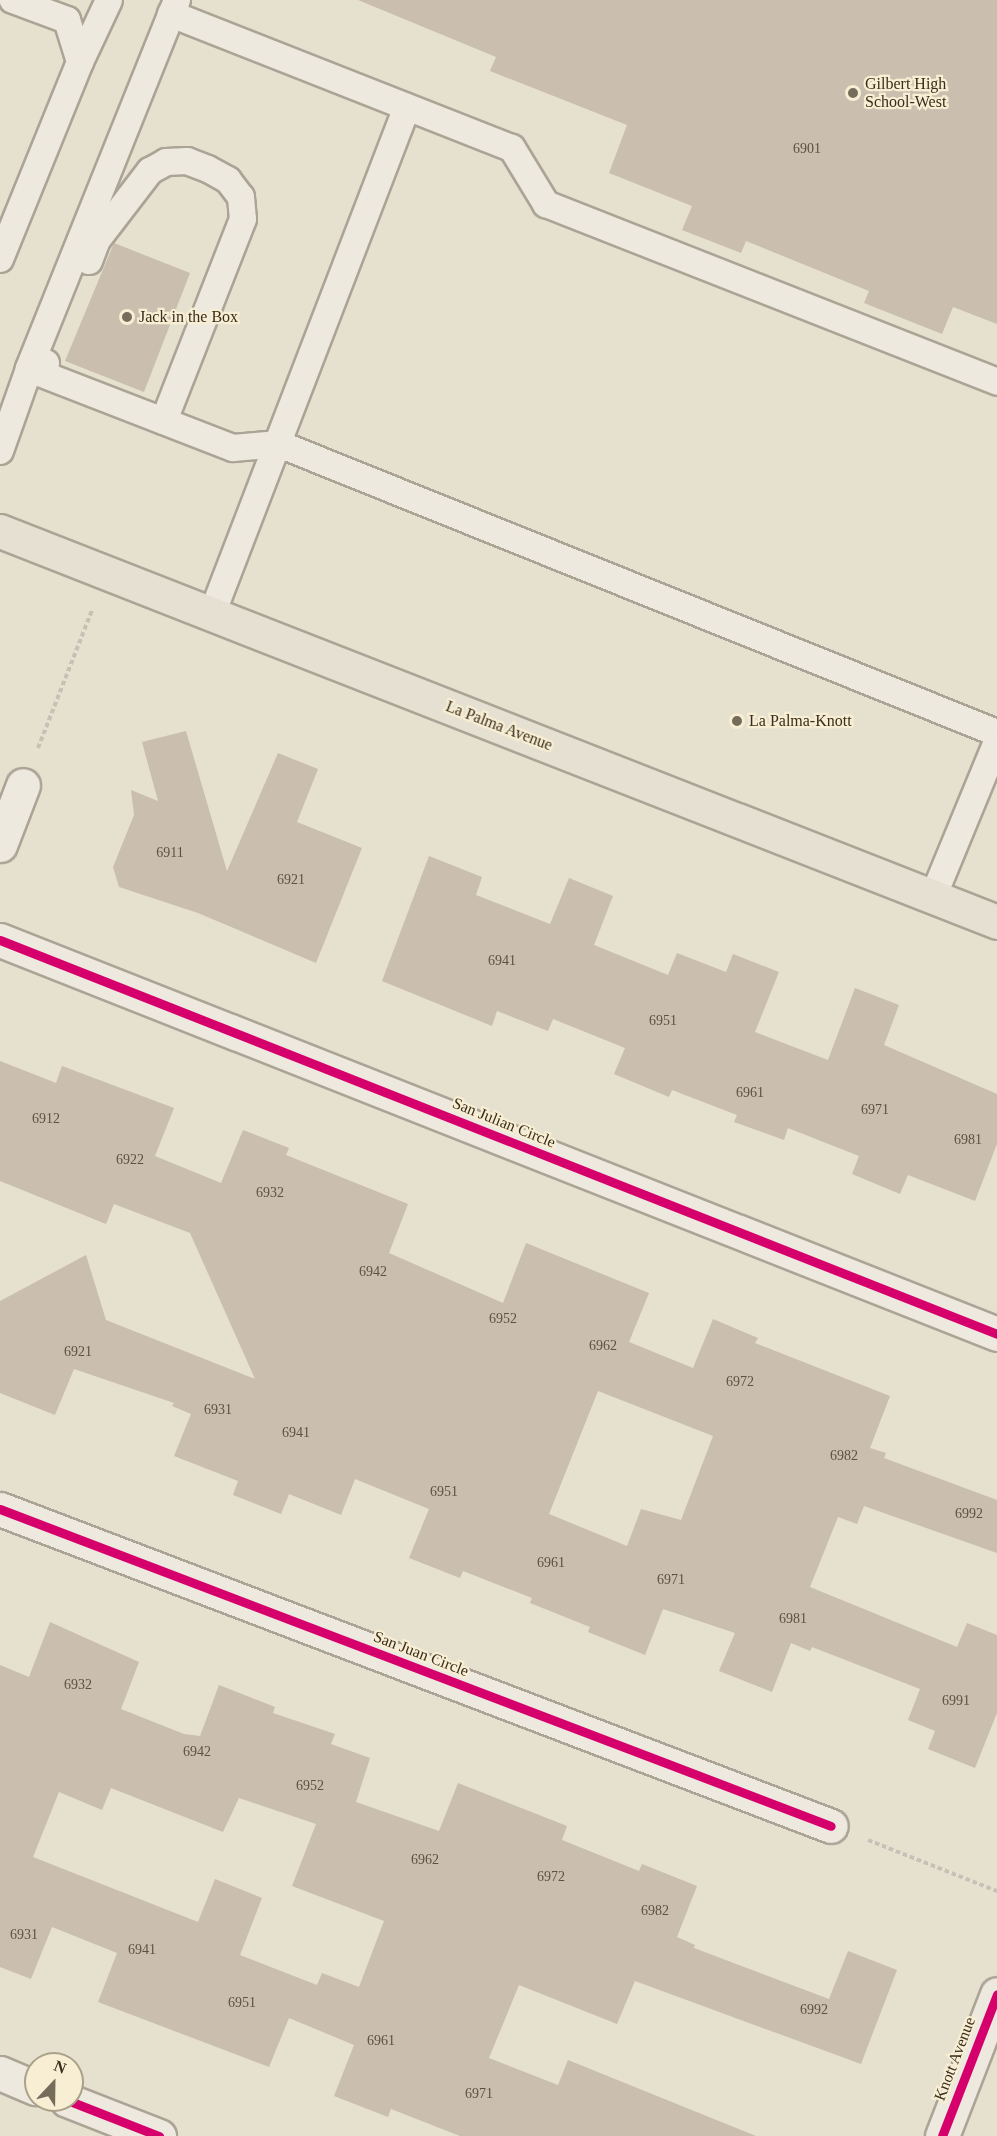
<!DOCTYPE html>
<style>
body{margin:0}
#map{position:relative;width:997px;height:2136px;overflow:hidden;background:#e6e0ce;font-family:Georgia,serif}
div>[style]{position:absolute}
.building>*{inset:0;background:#cabeae}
.path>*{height:4px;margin-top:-2px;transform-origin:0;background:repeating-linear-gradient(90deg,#c6c1b6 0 4.5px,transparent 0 7.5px)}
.roads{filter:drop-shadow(2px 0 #aba496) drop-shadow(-2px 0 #aba496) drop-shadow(0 2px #aba496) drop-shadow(0 -2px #aba496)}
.service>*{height:26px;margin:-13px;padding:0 13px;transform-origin:13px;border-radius:13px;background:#ede9df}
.minor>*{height:33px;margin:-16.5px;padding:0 16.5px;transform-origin:16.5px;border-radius:16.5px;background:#ede9df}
.secondary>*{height:33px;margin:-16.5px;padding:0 16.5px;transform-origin:16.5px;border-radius:16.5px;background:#ede9df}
.primary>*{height:33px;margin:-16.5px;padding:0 16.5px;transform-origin:16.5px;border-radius:16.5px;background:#e5e0d1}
.cycleway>*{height:9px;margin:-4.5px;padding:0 4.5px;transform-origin:4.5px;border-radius:4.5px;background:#d6006c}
.dots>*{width:16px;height:16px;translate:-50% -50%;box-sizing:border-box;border:3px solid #f7eed3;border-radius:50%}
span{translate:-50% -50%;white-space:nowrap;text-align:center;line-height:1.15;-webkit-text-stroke:4.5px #f7eed3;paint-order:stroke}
.number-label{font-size:14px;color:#5e5141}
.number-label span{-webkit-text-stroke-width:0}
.poi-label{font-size:16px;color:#3a2d1d}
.left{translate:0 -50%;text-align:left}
.street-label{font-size:16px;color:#3a2d1d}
.north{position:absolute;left:24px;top:2052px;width:60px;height:60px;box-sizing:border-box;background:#f7eed3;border:2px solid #aba18a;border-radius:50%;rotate:22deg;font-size:16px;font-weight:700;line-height:24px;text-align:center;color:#3a2d1d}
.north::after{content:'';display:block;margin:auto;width:21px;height:27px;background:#766c5b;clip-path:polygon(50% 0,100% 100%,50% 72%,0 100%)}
</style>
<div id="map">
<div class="building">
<i style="clip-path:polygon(358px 0,997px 0,997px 324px,953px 307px,942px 334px,864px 303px,869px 291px,746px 241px,741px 253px,682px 230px,692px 206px,609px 173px,627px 125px,490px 71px,496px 57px)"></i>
<i style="clip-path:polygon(114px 243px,190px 273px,144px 392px,65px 361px)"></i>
<i style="clip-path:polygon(186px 731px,227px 871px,278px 753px,318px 769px,297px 822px,362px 848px,316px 963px,198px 913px,119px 887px,113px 867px,134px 815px,131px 790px,158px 801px,142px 742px)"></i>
<i style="clip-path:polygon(429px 856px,482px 877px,476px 895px,550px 924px,569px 878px,613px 896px,594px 945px,668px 975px,677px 953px,726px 972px,733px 954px,779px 972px,755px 1032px,828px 1060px,855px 988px,899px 1005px,884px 1045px,997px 1094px,997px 1144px,975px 1201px,908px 1175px,900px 1194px,852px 1174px,859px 1156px,788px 1128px,784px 1140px,734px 1122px,737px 1115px,672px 1090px,669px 1097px,614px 1074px,625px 1048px,553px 1019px,548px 1031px,497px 1011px,492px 1026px,382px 981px)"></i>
<i style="clip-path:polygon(evenodd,0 1061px,56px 1083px,62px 1066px,174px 1108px,155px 1156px,221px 1183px,243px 1130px,289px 1148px,286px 1155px,408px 1204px,389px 1253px,503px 1303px,526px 1243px,649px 1293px,629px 1342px,693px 1368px,713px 1319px,758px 1338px,755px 1343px,890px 1396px,870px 1448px,886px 1453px,884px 1458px,997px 1500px,997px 1553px,864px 1506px,857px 1524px,838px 1517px,810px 1587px,957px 1647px,967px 1623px,997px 1635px,997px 1713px,975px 1768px,928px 1749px,935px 1731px,908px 1720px,920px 1689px,812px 1647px,810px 1651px,791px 1643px,772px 1692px,719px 1671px,735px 1633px,663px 1609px,645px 1655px,588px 1632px,590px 1627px,530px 1603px,532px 1598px,463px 1571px,460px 1578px,409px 1558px,429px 1509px,355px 1479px,341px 1515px,289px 1494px,281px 1514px,233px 1495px,238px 1481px,174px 1456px,191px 1414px,172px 1406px,174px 1403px,74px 1369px,55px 1415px,0 1393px,0 1301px,86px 1255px,106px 1320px,255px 1379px,190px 1233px,114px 1204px,106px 1224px,0 1181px,0 1061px,598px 1391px,713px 1436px,681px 1520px,641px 1509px,627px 1546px,549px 1514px,598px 1391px)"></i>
<i style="clip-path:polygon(evenodd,50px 1622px,139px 1662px,121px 1709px,184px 1734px,200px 1736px,219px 1685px,275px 1707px,273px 1713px,335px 1734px,331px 1744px,370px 1758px,356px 1802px,439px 1831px,458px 1783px,567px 1826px,562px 1840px,639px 1871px,642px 1864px,697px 1886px,677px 1937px,695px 1945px,694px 1948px,829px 1999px,848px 1951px,897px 1970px,861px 2064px,635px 1981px,617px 2024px,519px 1985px,489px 2058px,558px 2085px,568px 2060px,756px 2136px,460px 2136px,391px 2109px,388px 2117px,334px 2096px,354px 2045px,289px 2018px,269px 2067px,98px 2002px,117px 1953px,52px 1927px,31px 1979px,0 1967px,0 1665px,29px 1677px,50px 1622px,111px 1788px,223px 1832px,239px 1798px,316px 1824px,292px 1886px,384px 1921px,359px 1987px,322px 1973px,317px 1985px,240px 1955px,262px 1898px,215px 1879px,198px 1922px,33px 1857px,59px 1792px,102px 1810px,111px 1788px)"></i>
</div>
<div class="path">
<i style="left:38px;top:748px;width:148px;rotate:-68.6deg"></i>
<i style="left:868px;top:1840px;width:139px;rotate:21.6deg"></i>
</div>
<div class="roads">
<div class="service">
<i style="left:177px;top:0;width:398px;rotate:111.9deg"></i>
<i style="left:29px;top:369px;width:219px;rotate:21.2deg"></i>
<i style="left:233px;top:448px;width:46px;rotate:-5deg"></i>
<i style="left:279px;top:444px;width:774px;rotate:21.93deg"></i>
<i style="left:171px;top:14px;width:366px;rotate:21.5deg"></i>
<i style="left:512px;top:148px;width:66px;rotate:58.7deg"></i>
<i style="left:546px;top:204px;width:485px;rotate:21.5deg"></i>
<i style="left:80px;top:62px;width:68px;rotate:-64.9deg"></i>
<i style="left:0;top:259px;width:213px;rotate:-67.9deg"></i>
<i style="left:80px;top:62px;width:44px;rotate:-107.2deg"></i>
<i style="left:67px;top:20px;width:58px;rotate:-159.7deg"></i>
<i style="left:89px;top:261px;width:22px;rotate:-69deg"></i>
<i style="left:97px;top:240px;width:87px;rotate:-52.5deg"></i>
<i style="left:150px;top:171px;width:18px;rotate:-29deg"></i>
<i style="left:166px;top:162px;width:21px;rotate:-3deg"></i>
<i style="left:187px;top:161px;width:22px;rotate:21deg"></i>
<i style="left:208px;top:169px;width:23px;rotate:29deg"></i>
<i style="left:228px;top:180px;width:21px;rotate:53deg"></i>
<i style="left:241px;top:197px;width:22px;rotate:85deg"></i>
<i style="left:243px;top:219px;width:217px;rotate:111.4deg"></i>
<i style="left:0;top:451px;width:87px;rotate:-70.5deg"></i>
<i style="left:29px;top:369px;width:18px;rotate:-19deg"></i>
<i style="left:212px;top:614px;width:543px;rotate:-68.96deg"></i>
<i style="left:933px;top:897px;width:168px;rotate:-67.6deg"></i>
</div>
<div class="minor">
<i style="left:0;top:845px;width:64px;rotate:-69deg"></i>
<i style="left:0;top:940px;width:1072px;rotate:21.56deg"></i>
<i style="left:0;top:1509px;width:889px;rotate:20.88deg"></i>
<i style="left:0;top:2073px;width:39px;rotate:23deg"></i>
<i style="left:67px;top:2100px;width:99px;rotate:21.4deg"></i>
</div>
<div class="secondary">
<i style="left:942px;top:2136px;width:152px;rotate:-68.8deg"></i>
</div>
<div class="primary">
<i style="left:0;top:531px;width:1071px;rotate:21.41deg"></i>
</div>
</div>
<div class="cycleway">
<i style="left:0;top:940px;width:1072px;rotate:21.56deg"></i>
<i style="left:0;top:1509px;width:889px;rotate:20.88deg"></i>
<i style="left:67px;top:2100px;width:99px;rotate:21.4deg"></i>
<i style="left:942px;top:2136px;width:152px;rotate:-68.8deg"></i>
</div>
<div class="dots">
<i style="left:853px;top:93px;background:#766c5b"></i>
<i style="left:127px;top:317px;background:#766c5b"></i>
<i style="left:737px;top:721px;background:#766c5b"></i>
</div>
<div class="number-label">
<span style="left:807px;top:149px">6901</span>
<span style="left:170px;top:853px">6911</span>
<span style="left:291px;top:880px">6921</span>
<span style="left:502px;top:961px">6941</span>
<span style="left:663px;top:1021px">6951</span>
<span style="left:750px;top:1093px">6961</span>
<span style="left:875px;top:1110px">6971</span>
<span style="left:46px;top:1119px">6912</span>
<span style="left:968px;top:1140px">6981</span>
<span style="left:130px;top:1160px">6922</span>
<span style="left:270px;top:1193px">6932</span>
<span style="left:373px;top:1272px">6942</span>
<span style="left:503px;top:1319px">6952</span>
<span style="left:603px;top:1346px">6962</span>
<span style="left:78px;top:1352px">6921</span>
<span style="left:740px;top:1382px">6972</span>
<span style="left:218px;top:1410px">6931</span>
<span style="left:296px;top:1433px">6941</span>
<span style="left:844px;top:1456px">6982</span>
<span style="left:444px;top:1492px">6951</span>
<span style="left:969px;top:1514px">6992</span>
<span style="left:551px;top:1563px">6961</span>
<span style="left:671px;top:1580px">6971</span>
<span style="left:793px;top:1619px">6981</span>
<span style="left:78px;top:1685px">6932</span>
<span style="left:956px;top:1701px">6991</span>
<span style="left:197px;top:1752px">6942</span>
<span style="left:310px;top:1786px">6952</span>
<span style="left:425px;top:1860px">6962</span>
<span style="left:551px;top:1877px">6972</span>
<span style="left:655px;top:1911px">6982</span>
<span style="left:24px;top:1935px">6931</span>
<span style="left:142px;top:1950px">6941</span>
<span style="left:242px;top:2003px">6951</span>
<span style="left:814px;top:2010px">6992</span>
<span style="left:381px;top:2041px">6961</span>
<span style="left:479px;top:2094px">6971</span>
</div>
<div class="poi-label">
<span class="left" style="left:865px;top:93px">Gilbert High<br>School-West</span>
<span class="left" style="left:139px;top:317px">Jack in the Box</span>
<span class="left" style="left:749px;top:721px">La Palma-Knott</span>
</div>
<div class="street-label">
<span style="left:499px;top:726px;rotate:21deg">La Palma Avenue</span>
<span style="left:504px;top:1123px;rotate:22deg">San Julian Circle</span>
<span style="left:421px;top:1654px;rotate:21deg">San Juan Circle</span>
<span style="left:955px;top:2059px;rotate:-69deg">Knott Avenue</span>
</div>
<div class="north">N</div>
</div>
